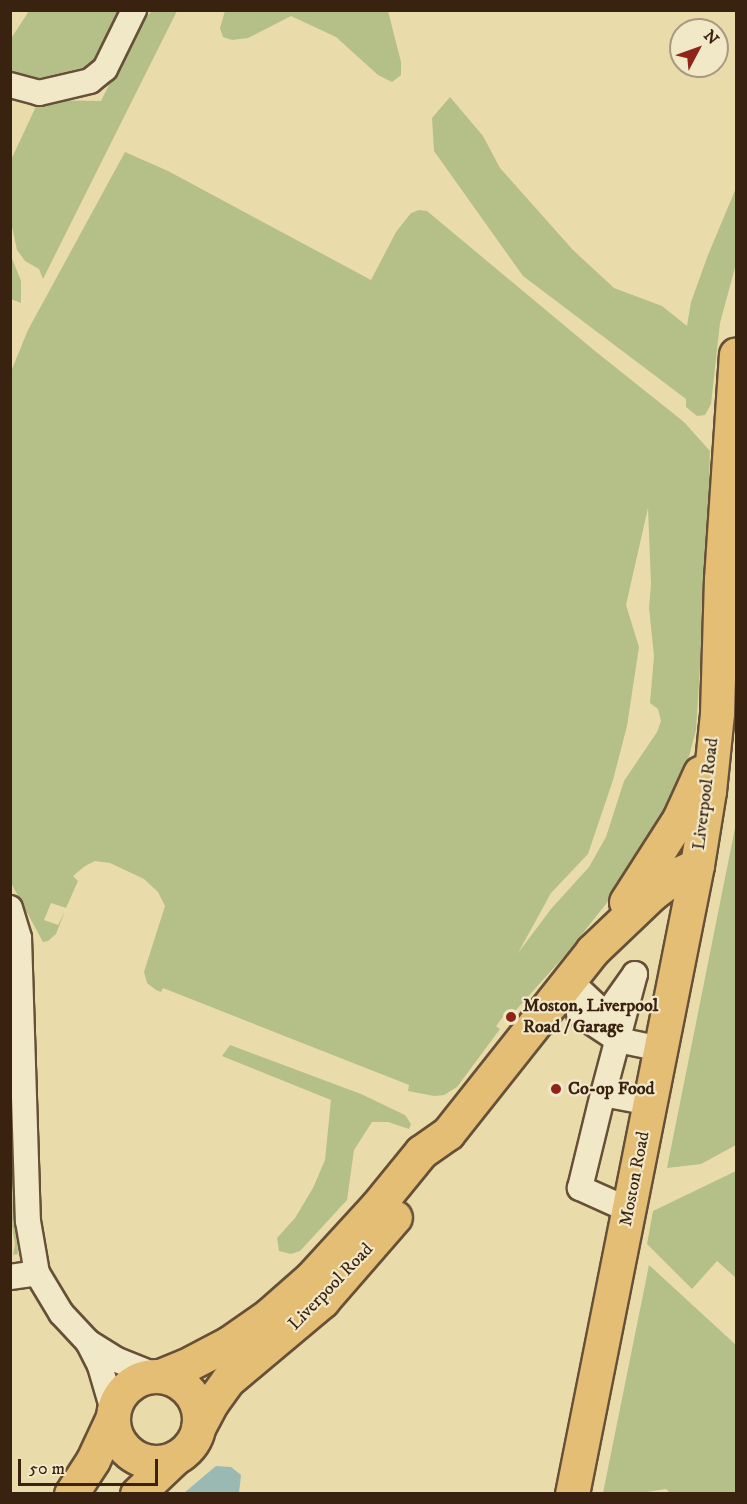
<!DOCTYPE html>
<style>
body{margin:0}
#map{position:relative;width:747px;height:1504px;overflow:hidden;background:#e9dbaa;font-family:"IM FELL DW Pica",serif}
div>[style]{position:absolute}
.green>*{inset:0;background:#b5c089}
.water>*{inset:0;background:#9ab9b2}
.roads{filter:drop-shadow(2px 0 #665037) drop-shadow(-2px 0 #665037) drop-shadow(0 2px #665037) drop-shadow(0 -2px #665037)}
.minor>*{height:24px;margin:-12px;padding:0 12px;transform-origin:12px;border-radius:12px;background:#f1e8c8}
.highway>*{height:33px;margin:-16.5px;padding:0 16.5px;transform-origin:16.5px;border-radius:16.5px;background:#e4be75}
.highway>.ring{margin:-16.5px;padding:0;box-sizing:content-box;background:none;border:33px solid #e4be75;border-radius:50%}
.dots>*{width:16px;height:16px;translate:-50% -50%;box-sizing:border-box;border:3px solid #f1e8c8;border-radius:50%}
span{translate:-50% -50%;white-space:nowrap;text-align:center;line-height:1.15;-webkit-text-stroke:4.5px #f1e8c8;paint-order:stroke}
.street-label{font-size:18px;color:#3a2211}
.poi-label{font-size:18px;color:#3a2211;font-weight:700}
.left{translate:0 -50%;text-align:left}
.frame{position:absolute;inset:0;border:12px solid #3a2211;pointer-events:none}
.north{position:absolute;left:669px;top:18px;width:60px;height:60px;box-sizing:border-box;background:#f1e8c8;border:2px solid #a8997f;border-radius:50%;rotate:49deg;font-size:16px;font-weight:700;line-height:24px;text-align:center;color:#3a2211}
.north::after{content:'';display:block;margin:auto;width:21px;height:27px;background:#8f2418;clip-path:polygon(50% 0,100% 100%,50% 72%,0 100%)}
.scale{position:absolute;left:18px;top:1459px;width:140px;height:27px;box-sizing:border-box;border:3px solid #3a2211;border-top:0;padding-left:8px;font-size:18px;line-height:21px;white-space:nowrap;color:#3a2211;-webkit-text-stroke:4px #f1e8c8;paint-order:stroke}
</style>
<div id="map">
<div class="green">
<i style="clip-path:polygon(29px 11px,124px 11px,95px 65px,35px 79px,11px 76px,10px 40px)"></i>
<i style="clip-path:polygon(152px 11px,177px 11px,43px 279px,39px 269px,25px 261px,17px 250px,11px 222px,10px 162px,39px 100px,101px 101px,139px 24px)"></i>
<i style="clip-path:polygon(225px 11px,388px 11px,401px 62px,401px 75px,392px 82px,378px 75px,336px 37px,291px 16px,248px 38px,232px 40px,223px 37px,220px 28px)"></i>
<i style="clip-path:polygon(450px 97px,483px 136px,500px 168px,573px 250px,614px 288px,662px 306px,687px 326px,691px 302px,708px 255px,736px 188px,736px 264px,720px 323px,711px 404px,705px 415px,697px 416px,686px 407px,686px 399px,523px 276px,434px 151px,432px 118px)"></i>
<i style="clip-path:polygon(evenodd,125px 152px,168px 171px,371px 280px,396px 232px,411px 213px,419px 210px,427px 211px,595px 351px,684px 422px,710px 451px,707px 555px,696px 730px,682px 783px,625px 880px,567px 953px,507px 1020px,503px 1017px,496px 1026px,500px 1029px,457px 1087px,444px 1095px,434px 1096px,408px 1091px,409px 1085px,163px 988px,161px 992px,156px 990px,147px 983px,144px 972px,165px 906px,158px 892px,144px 879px,110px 863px,95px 861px,85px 866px,73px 876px,78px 881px,66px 908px,51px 903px,44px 920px,58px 925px,65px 911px,56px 934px,48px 941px,43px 942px,11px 883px,10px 374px,28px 330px,125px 152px,648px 508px,651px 584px,649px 608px,654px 656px,650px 703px,658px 709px,661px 721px,657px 732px,624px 781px,606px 837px,589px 867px,551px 909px,518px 953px,551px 893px,588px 854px,613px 780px,627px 726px,639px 647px,626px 605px,648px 508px)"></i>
<i style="clip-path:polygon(11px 256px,21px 281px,21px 303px,11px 299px)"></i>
<i style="clip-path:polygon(736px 823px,736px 1145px,701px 1164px,667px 1168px)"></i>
<i style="clip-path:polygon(230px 1045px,361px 1094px,405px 1115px,411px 1124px,409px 1129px,388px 1122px,372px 1122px,354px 1150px,347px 1200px,300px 1251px,291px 1254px,279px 1251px,277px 1238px,295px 1218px,313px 1188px,325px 1160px,331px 1100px,222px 1056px)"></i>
<i style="clip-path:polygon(11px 1120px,18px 1254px,13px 1255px,15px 1244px,10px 1214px)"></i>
<i style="clip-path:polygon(736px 1171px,736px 1278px,717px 1261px,692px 1289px,647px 1244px,653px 1211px)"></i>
<i style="clip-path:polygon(649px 1265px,736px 1345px,736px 1493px,670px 1493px,666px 1489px,640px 1493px,603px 1493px)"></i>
</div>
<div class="water">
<i style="clip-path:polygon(216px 1466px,231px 1467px,241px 1475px,239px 1493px,184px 1493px)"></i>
</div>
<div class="roads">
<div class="minor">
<i style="left:10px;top:85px;width:30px;rotate:15deg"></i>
<i style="left:39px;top:93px;width:52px;rotate:-13.2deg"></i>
<i style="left:90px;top:81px;width:19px;rotate:-39deg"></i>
<i style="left:105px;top:69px;width:66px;rotate:-63.8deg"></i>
<i style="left:10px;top:908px;width:31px;rotate:73deg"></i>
<i style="left:19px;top:938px;width:283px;rotate:88.2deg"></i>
<i style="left:28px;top:1221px;width:53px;rotate:80.2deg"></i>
<i style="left:37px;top:1273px;width:47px;rotate:59deg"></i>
<i style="left:61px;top:1313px;width:40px;rotate:47deg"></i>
<i style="left:88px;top:1342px;width:34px;rotate:32deg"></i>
<i style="left:117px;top:1360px;width:43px;rotate:21.8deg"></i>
<i style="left:569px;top:980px;width:51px;rotate:43.4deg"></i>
<i style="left:606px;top:1015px;width:50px;rotate:-54.7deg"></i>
<i style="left:635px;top:974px;width:124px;rotate:104.9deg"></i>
<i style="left:579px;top:1014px;width:47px;rotate:33.7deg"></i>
<i style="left:618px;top:1040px;width:44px;rotate:11.8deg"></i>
<i style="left:629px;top:1210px;width:54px;rotate:-155.8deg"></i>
<i style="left:580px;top:1188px;width:97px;rotate:-76.3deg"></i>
<i style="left:603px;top:1094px;width:48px;rotate:10.8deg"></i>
<i style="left:10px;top:1277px;width:27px;rotate:-8deg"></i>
<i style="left:88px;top:1342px;width:27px;rotate:63deg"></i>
<i style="left:100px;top:1366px;width:50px;rotate:73.7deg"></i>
</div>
<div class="highway">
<i style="left:626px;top:902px;width:98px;rotate:-57.4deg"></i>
<i style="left:679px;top:819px;width:51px;rotate:-65.5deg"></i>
<i style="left:160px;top:1376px;width:27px;rotate:-22deg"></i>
<i style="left:185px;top:1366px;width:50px;rotate:-27.6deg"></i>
<i style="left:229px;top:1343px;width:49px;rotate:-35deg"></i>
<i style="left:269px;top:1315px;width:56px;rotate:-41.4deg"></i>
<i style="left:311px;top:1278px;width:98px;rotate:-47.5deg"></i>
<i style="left:377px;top:1206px;width:70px;rotate:-50.8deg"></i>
<i style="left:421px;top:1152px;width:33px;rotate:-35deg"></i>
<i style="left:448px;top:1133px;width:232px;rotate:-51.6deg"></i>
<i style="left:592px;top:951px;width:84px;rotate:-43.6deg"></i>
<i style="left:653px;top:893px;width:31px;rotate:-37deg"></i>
<i style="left:678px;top:874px;width:21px;rotate:-25deg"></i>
<i class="ring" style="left:113px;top:1376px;width:53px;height:53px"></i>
<i style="left:198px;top:1428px;width:30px;rotate:-62deg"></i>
<i style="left:212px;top:1402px;width:27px;rotate:-54deg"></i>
<i style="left:228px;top:1380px;width:123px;rotate:-40deg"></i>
<i style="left:322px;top:1301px;width:111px;rotate:-49deg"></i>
<i style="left:71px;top:1494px;width:40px;rotate:-57.1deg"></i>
<i style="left:93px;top:1460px;width:47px;rotate:-65.1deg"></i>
<i style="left:137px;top:1494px;width:54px;rotate:-43.5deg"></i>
<i style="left:572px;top:1494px;width:641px;rotate:-78.76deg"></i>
<i style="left:697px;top:865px;width:75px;rotate:-80.8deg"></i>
<i style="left:709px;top:791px;width:78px;rotate:-84.1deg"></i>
<i style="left:717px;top:713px;width:134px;rotate:-88.3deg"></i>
<i style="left:721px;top:579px;width:225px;rotate:-86.2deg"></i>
</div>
</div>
<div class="dots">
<i style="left:511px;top:1017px;background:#8f2418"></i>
<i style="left:556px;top:1089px;background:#8f2418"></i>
</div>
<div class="street-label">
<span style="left:706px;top:794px;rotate:-83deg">Liverpool Road</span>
<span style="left:635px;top:1179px;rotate:-79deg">Moston Road</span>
<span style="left:331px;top:1287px;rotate:-46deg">Liverpool Road</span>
</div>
<div class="poi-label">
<span class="left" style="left:523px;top:1017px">Moston, Liverpool<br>Road / Garage</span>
<span class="left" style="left:568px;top:1089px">Co-op Food</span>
</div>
<div class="frame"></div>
<div class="north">N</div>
<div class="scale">50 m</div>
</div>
